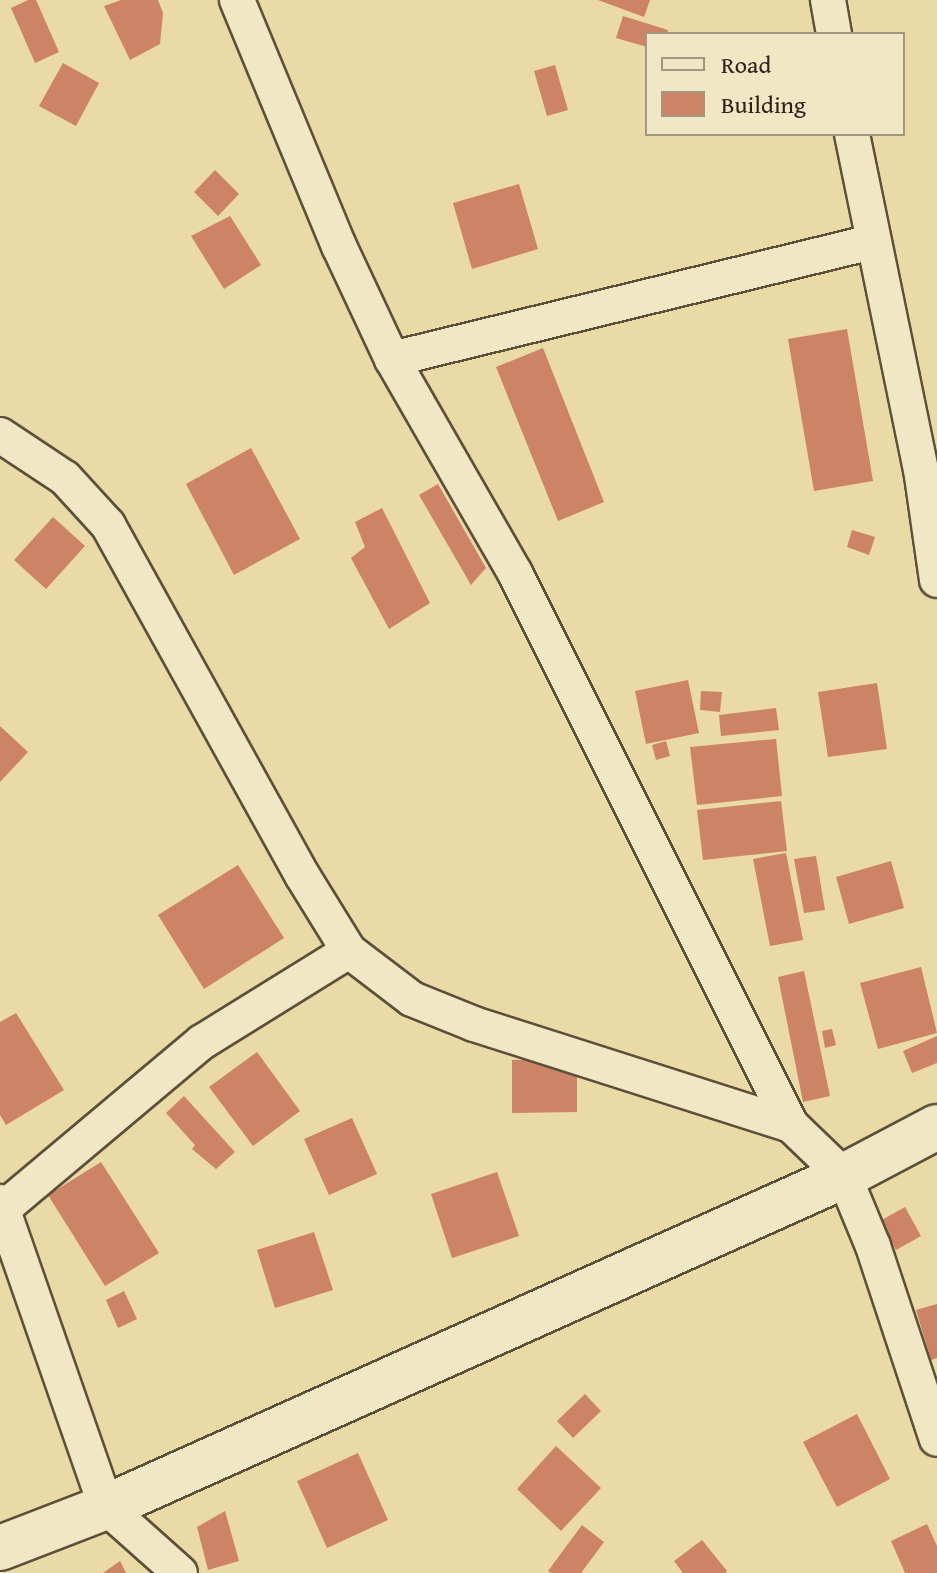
<!DOCTYPE html>
<style>
body{margin:0}
#map{position:relative;width:937px;height:1573px;overflow:hidden;background:#eadaa6;font-family:"Gentium Book Plus",serif}
div>[style]{position:absolute}
.building>*{inset:0;background:#cd8365}
.roads{filter:drop-shadow(2px 0 #5d503a) drop-shadow(-2px 0 #5d503a) drop-shadow(0 2px #5d503a) drop-shadow(0 -2px #5d503a)}
.street>*{height:34px;margin:-17px;padding:0 17px;transform-origin:17px;border-radius:17px;background:#f1e7c5}
.secondary>*{height:44px;margin:-22px;padding:0 22px;transform-origin:22px;border-radius:22px;background:#f1e7c5}
span{translate:-50% -50%;white-space:nowrap;text-align:center;line-height:1.15;-webkit-text-stroke:7px #f1e7c5;paint-order:stroke}
.legend{position:absolute;left:645px;top:32px;width:260px;height:104px;box-sizing:border-box;background:#f1e7c5;border:2px solid #a3987f;margin:0;padding:10px 14px;list-style:none;font-size:24px;color:#2e2216}
.legend li{display:flex;align-items:center;gap:16px;height:40px}
.legend b{width:40px;border:2px solid #a3987f}
</style>
<div id="map">
<div class="building">
<i style="clip-path:polygon(28px 0,36px 0,59px 52px,35px 63px,11px 8px)"></i>
<i style="clip-path:polygon(121px 0,158px 0,163px 13px,160px 44px,130px 60px,104px 6px)"></i>
<i style="clip-path:polygon(598px 0,650px 0,644px 17px)"></i>
<i style="clip-path:polygon(623px 16px,668px 30px,667px 34px,647px 34px,647px 47px,616px 38px)"></i>
<i style="clip-path:polygon(63px 63px,99px 83px,76px 126px,39px 106px)"></i>
<i style="clip-path:polygon(555px 65px,568px 110px,547px 116px,534px 71px)"></i>
<i style="clip-path:polygon(215px 170px,239px 194px,218px 216px,194px 192px)"></i>
<i style="clip-path:polygon(519px 184px,538px 249px,472px 269px,453px 203px)"></i>
<i style="clip-path:polygon(230px 216px,261px 265px,224px 289px,191px 236px)"></i>
<i style="clip-path:polygon(847px 329px,873px 481px,814px 491px,788px 339px)"></i>
<i style="clip-path:polygon(543px 348px,604px 502px,558px 521px,496px 367px)"></i>
<i style="clip-path:polygon(251px 448px,300px 539px,234px 575px,186px 484px)"></i>
<i style="clip-path:polygon(438px 484px,486px 568px,471px 585px,419px 495px)"></i>
<i style="clip-path:polygon(382px 508px,430px 603px,389px 629px,351px 558px,365px 547px,355px 522px)"></i>
<i style="clip-path:polygon(53px 517px,85px 546px,46px 589px,14px 560px)"></i>
<i style="clip-path:polygon(852px 530px,875px 537px,869px 555px,847px 547px)"></i>
<i style="clip-path:polygon(688px 680px,699px 733px,646px 744px,635px 691px)"></i>
<i style="clip-path:polygon(877px 683px,887px 749px,828px 757px,818px 692px)"></i>
<i style="clip-path:polygon(701px 691px,722px 692px,720px 712px,700px 710px)"></i>
<i style="clip-path:polygon(776px 708px,779px 730px,721px 736px,719px 715px)"></i>
<i style="clip-path:polygon(0 726px,28px 752px,0 782px)"></i>
<i style="clip-path:polygon(776px 739px,782px 796px,697px 805px,690px 747px)"></i>
<i style="clip-path:polygon(666px 741px,670px 756px,656px 760px,652px 745px)"></i>
<i style="clip-path:polygon(781px 801px,787px 851px,703px 860px,697px 810px)"></i>
<i style="clip-path:polygon(786px 853px,803px 940px,770px 946px,753px 859px)"></i>
<i style="clip-path:polygon(816px 856px,825px 910px,804px 913px,794px 859px)"></i>
<i style="clip-path:polygon(891px 861px,904px 908px,849px 924px,836px 877px)"></i>
<i style="clip-path:polygon(238px 865px,284px 938px,204px 989px,158px 915px)"></i>
<i style="clip-path:polygon(921px 967px,937px 1033px,878px 1049px,860px 983px)"></i>
<i style="clip-path:polygon(804px 971px,830px 1096px,803px 1102px,778px 977px)"></i>
<i style="clip-path:polygon(16px 1013px,64px 1090px,6px 1125px,0 1115px,0 1022px)"></i>
<i style="clip-path:polygon(832px 1029px,836px 1045px,825px 1048px,822px 1031px)"></i>
<i style="clip-path:polygon(937px 1036px,937px 1063px,912px 1073px,903px 1051px)"></i>
<i style="clip-path:polygon(257px 1052px,300px 1111px,253px 1146px,209px 1087px)"></i>
<i style="clip-path:polygon(577px 1059px,577px 1112px,512px 1113px,512px 1060px)"></i>
<i style="clip-path:polygon(184px 1096px,235px 1152px,216px 1169px,192px 1149px,195px 1145px,166px 1113px)"></i>
<i style="clip-path:polygon(352px 1118px,377px 1174px,329px 1195px,304px 1139px)"></i>
<i style="clip-path:polygon(101px 1162px,159px 1253px,105px 1286px,48px 1195px)"></i>
<i style="clip-path:polygon(497px 1172px,519px 1236px,452px 1258px,431px 1194px)"></i>
<i style="clip-path:polygon(905px 1207px,921px 1236px,896px 1250px,880px 1221px)"></i>
<i style="clip-path:polygon(314px 1232px,333px 1290px,275px 1308px,257px 1250px)"></i>
<i style="clip-path:polygon(124px 1291px,137px 1319px,118px 1328px,106px 1300px)"></i>
<i style="clip-path:polygon(937px 1304px,937px 1358px,931px 1360px,916px 1310px)"></i>
<i style="clip-path:polygon(585px 1394px,601px 1411px,573px 1438px,557px 1421px)"></i>
<i style="clip-path:polygon(857px 1414px,890px 1479px,837px 1507px,803px 1442px)"></i>
<i style="clip-path:polygon(556px 1446px,601px 1488px,561px 1531px,517px 1489px)"></i>
<i style="clip-path:polygon(358px 1453px,388px 1520px,327px 1548px,297px 1481px)"></i>
<i style="clip-path:polygon(225px 1511px,239px 1561px,208px 1570px,197px 1527px)"></i>
<i style="clip-path:polygon(927px 1524px,937px 1546px,937px 1573px,905px 1573px,891px 1541px)"></i>
<i style="clip-path:polygon(582px 1525px,604px 1542px,581px 1573px,551px 1573px,548px 1571px)"></i>
<i style="clip-path:polygon(702px 1540px,727px 1571px,725px 1573px,683px 1573px,674px 1561px)"></i>
<i style="clip-path:polygon(120px 1561px,126px 1573px,103px 1573px)"></i>
</div>
<div class="roads">
<div class="street">
<i style="left:237px;top:0;width:266px;rotate:67.5deg"></i>
<i style="left:339px;top:246px;width:125px;rotate:64.9deg"></i>
<i style="left:392px;top:359px;width:247px;rotate:60.1deg"></i>
<i style="left:515px;top:573px;width:617px;rotate:63.43deg"></i>
<i style="left:791px;top:1125px;width:74px;rotate:43.9deg"></i>
<i style="left:844px;top:1176px;width:76px;rotate:67.5deg"></i>
<i style="left:873px;top:1246px;width:203px;rotate:71.7deg"></i>
<i style="left:828px;top:0;width:35px;rotate:80deg"></i>
<i style="left:852px;top:134px;width:349px;rotate:78.4deg"></i>
<i style="left:922px;top:476px;width:105px;rotate:81.8deg"></i>
<i style="left:392px;top:359px;width:494px;rotate:-13.7deg"></i>
<i style="left:0;top:435px;width:78px;rotate:33.5deg"></i>
<i style="left:65px;top:478px;width:64px;rotate:47.5deg"></i>
<i style="left:108px;top:525px;width:400px;rotate:61deg"></i>
<i style="left:302px;top:875px;width:89px;rotate:58.3deg"></i>
<i style="left:349px;top:951px;width:79px;rotate:37.3deg"></i>
<i style="left:412px;top:999px;width:67px;rotate:22deg"></i>
<i style="left:474px;top:1024px;width:333px;rotate:17.7deg"></i>
<i style="left:0;top:1202px;width:323px;rotate:70.8deg"></i>
<i style="left:106px;top:1507px;width:99px;rotate:41.7deg"></i>
<i style="left:4px;top:1208px;width:258px;rotate:-40deg"></i>
<i style="left:202px;top:1042px;width:173px;rotate:-31.8deg"></i>
</div>
<div class="secondary">
<i style="left:0;top:1548px;width:114px;rotate:-21.1deg"></i>
<i style="left:106px;top:1507px;width:809px;rotate:-24.16deg"></i>
<i style="left:844px;top:1176px;width:105px;rotate:-27.8deg"></i>
</div>
</div>
<ul class="legend">
<li><b style="height:10px;background:#f1e7c5"></b>Road</li>
<li><b style="height:22px;background:#cd8365"></b>Building</li>
</ul>
</div>
